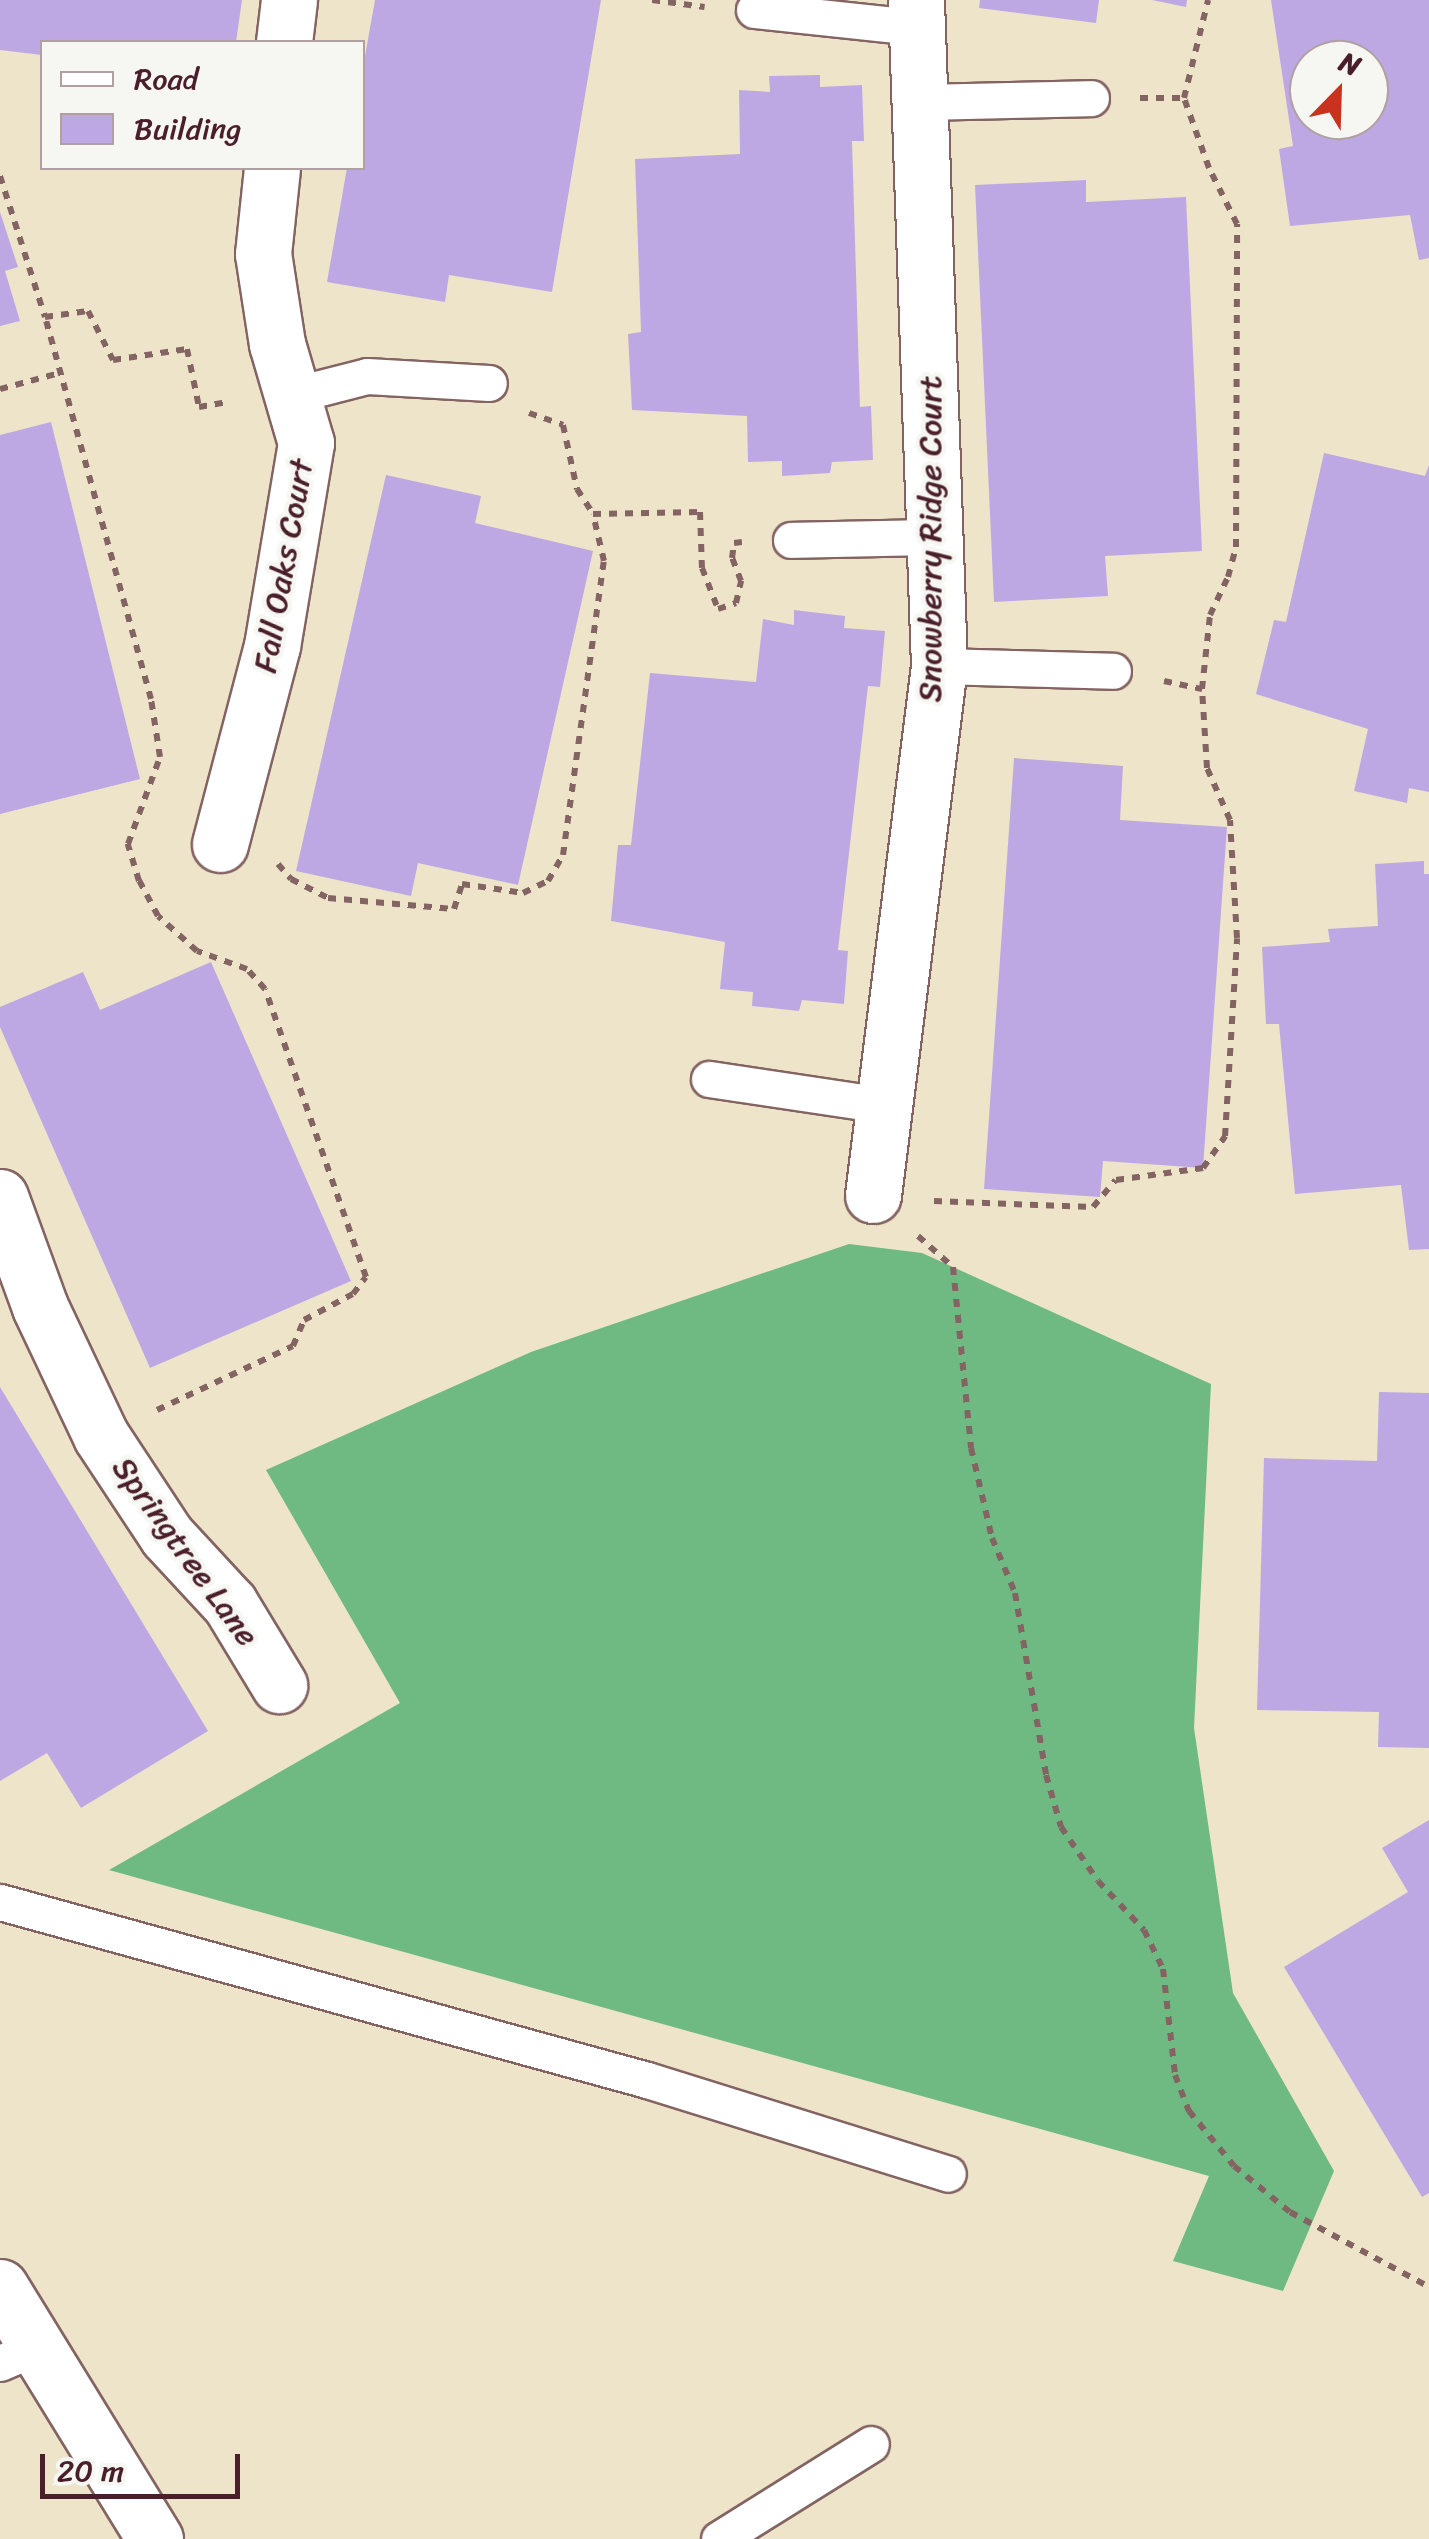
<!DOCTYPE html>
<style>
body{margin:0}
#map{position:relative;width:1429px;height:2539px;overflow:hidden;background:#eee4c9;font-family:Sriracha,sans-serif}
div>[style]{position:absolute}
.forest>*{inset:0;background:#6eba82}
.building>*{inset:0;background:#bea8e3}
.path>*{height:6px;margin-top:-3px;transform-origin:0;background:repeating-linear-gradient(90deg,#836462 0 8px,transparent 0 16px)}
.roads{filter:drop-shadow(2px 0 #836462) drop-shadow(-2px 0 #836462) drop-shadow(0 2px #836462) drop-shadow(0 -2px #836462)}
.service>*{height:35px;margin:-17.5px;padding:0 17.5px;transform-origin:17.5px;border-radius:17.5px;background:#fff}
.minor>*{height:55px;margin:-27.5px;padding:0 27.5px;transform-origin:27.5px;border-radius:27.5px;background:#fff}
.tertiary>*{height:55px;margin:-27.5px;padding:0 27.5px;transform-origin:27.5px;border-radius:27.5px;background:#fff}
span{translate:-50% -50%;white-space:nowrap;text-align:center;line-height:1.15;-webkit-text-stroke:9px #f6f6f2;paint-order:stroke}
.street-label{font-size:32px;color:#4a1f2b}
.legend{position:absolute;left:40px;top:40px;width:325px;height:130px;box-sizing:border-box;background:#f6f6f2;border:2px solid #b1a0a2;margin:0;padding:12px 18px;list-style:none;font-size:30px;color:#4a1f2b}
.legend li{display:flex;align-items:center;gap:20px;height:50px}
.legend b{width:50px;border:2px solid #b1a0a2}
.north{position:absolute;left:1289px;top:40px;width:100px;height:100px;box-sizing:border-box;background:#f6f6f2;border:2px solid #b1a0a2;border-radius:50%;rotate:23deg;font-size:28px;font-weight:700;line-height:40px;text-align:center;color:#4a1f2b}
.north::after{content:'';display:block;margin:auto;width:35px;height:45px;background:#c8321e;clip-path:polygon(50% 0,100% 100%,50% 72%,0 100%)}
.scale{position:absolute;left:40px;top:2454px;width:200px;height:45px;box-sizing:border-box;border:5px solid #4a1f2b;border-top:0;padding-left:12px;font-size:30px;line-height:35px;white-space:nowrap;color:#4a1f2b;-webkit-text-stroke:8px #f6f6f2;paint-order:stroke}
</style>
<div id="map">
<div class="forest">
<i style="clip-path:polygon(849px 1244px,922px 1253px,1211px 1384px,1194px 1728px,1233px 1993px,1334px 2171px,1283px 2291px,1173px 2261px,1209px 2176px,109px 1870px,400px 1703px,266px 1470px,531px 1352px)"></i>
</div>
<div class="building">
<i style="clip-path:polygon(0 0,242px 0,236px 42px,42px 42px,42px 55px,0 50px)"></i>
<i style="clip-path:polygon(375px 0,601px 0,552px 292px,449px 275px,445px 302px,327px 282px,347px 168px,362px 168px,362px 73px)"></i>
<i style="clip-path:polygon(980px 0,1099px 0,1096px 23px,979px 8px)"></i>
<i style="clip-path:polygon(1152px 0,1187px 0,1186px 7px)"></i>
<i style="clip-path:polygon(evenodd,1271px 0,1429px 0,1429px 258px,1419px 260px,1410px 215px,1290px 226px,1279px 149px,1293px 146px,1271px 0,1309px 60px,1369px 60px,1369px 120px,1309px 120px,1309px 60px)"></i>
<i style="clip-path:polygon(820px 75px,820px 87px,862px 85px,864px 141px,852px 141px,860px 407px,871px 406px,873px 460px,832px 462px,830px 473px,782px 476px,782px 461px,748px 462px,747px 416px,632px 410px,628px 334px,641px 332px,635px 159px,740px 154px,739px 90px,770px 92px,769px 76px)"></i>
<i style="clip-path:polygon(1086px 180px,1086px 202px,1186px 197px,1202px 551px,1105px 556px,1108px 596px,994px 602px,975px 185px)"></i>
<i style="clip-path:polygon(0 212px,18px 267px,5px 271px,20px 321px,0 326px)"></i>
<i style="clip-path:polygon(51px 422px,140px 779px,0 814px,0 435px)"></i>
<i style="clip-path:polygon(1324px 453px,1425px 476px,1429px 465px,1429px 792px,1409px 788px,1407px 803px,1354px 791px,1368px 729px,1256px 694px,1274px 620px,1286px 622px)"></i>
<i style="clip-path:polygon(386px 475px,481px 496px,475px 523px,593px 551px,518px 885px,418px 863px,411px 896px,296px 871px)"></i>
<i style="clip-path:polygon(794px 610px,845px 616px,844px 628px,885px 631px,880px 687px,868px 686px,838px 950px,848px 951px,844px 1004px,802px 1000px,799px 1011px,752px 1006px,753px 992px,720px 989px,725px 942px,611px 921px,618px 845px,631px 845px,650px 673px,756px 682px,763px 619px,794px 625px)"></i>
<i style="clip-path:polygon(1014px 758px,1123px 766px,1120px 820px,1227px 827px,1203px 1168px,1103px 1161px,1100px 1197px,984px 1189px)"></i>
<i style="clip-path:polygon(1424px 861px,1424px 874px,1429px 874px,1429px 1249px,1409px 1250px,1401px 1185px,1295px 1194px,1279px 1024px,1266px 1024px,1262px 947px,1330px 942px,1328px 929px,1378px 926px,1375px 864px)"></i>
<i style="clip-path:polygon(211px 962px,351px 1281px,150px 1368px,0 1027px,0 1007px,83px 972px,100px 1010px)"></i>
<i style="clip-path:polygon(0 1387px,208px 1731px,81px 1808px,47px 1753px,0 1781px)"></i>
<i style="clip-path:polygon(1379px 1392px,1429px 1393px,1429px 1748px,1378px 1747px,1379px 1712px,1257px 1710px,1264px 1458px,1377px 1461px)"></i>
<i style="clip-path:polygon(1429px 1820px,1429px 2193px,1422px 2197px,1284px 1967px,1408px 1892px,1382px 1848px)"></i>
</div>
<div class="path">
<i style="left:652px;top:0;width:53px;rotate:7.5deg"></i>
<i style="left:1140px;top:98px;width:44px"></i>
<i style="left:0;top:176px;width:148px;rotate:72.3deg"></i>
<i style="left:0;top:389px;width:65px;rotate:-15.1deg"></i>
<i style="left:529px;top:413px;width:36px;rotate:19deg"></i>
<i style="left:563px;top:425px;width:66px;rotate:77.7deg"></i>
<i style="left:577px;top:489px;width:30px;rotate:57deg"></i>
<i style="left:593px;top:514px;width:107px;rotate:-1.1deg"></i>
<i style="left:700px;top:512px;width:56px;rotate:88deg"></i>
<i style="left:702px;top:568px;width:44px;rotate:68.7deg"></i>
<i style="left:718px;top:609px;width:19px;rotate:-18deg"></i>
<i style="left:736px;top:603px;width:23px;rotate:-77deg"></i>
<i style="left:741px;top:581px;width:25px;rotate:-111deg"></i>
<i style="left:732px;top:558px;width:15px;rotate:-82deg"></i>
<i style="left:734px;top:543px;width:8px;rotate:-7deg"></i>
<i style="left:1164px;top:681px;width:39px;rotate:12deg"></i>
<i style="left:278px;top:864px;width:20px;rotate:49deg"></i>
<i style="left:291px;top:879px;width:42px;rotate:27.2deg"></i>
<i style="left:328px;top:898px;width:126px;rotate:5deg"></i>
<i style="left:454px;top:909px;width:26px;rotate:-72deg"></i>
<i style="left:462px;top:884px;width:62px;rotate:8.4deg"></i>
<i style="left:523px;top:893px;width:28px;rotate:-26deg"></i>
<i style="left:548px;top:881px;width:30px;rotate:-60deg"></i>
<i style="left:563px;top:855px;width:297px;rotate:-82.1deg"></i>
<i style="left:604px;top:561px;width:48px;rotate:-103.2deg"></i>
<i style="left:934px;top:1201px;width:159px;rotate:2.2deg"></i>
<i style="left:1093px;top:1207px;width:35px;rotate:-50deg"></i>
<i style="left:1116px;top:1180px;width:88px;rotate:-7.9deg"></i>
<i style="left:1203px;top:1168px;width:39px;rotate:-55deg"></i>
<i style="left:1225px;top:1136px;width:198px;rotate:-86.5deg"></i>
<i style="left:1237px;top:938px;width:118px;rotate:-93.4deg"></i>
<i style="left:1230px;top:820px;width:57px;rotate:-113.9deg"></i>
<i style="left:1207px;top:768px;width:79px;rotate:-93.6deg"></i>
<i style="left:1202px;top:689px;width:74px;rotate:-83.8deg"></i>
<i style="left:1210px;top:615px;width:42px;rotate:-64.7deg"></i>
<i style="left:1228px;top:577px;width:31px;rotate:-75deg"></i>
<i style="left:1236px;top:547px;width:323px;rotate:-89.8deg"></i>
<i style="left:1237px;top:224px;width:63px;rotate:-116.6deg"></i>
<i style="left:1209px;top:168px;width:74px;rotate:-109.7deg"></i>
<i style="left:1184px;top:98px;width:101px;rotate:-76.2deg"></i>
<i style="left:918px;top:1236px;width:47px;rotate:41.5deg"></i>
<i style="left:953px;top:1267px;width:182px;rotate:84.3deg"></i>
<i style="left:971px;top:1448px;width:92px;rotate:76.9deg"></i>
<i style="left:992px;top:1538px;width:60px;rotate:67.3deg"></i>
<i style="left:1015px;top:1593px;width:185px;rotate:80.3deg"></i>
<i style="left:1046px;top:1775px;width:54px;rotate:73.9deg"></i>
<i style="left:1061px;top:1827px;width:65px;rotate:55.6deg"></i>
<i style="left:1098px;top:1881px;width:67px;rotate:46.8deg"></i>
<i style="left:1144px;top:1930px;width:43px;rotate:64deg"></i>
<i style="left:1163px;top:1969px;width:107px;rotate:83.5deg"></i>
<i style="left:1175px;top:2075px;width:39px;rotate:69deg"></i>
<i style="left:1189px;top:2111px;width:71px;rotate:50.7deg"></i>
<i style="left:1234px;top:2166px;width:72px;rotate:39.4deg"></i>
<i style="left:1290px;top:2212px;width:158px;rotate:28.3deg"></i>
<i style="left:157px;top:1410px;width:150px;rotate:-25.2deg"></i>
<i style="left:293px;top:1346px;width:28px;rotate:-67deg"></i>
<i style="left:304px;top:1320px;width:55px;rotate:-28deg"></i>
<i style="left:353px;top:1294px;width:21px;rotate:-53deg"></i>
<i style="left:366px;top:1277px;width:305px;rotate:-109.3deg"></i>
<i style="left:265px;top:989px;width:27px;rotate:-132deg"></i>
<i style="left:247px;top:969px;width:53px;rotate:-160.2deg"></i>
<i style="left:197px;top:951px;width:52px;rotate:-138.1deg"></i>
<i style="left:158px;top:916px;width:40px;rotate:-118deg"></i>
<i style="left:139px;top:881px;width:39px;rotate:-107deg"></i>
<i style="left:128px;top:844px;width:93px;rotate:-69.8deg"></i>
<i style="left:160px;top:757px;width:59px;rotate:-98.8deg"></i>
<i style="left:151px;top:699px;width:396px;rotate:-105.5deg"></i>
<i style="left:45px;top:317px;width:43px;rotate:-7.9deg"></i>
<i style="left:88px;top:311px;width:55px;rotate:63deg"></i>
<i style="left:113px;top:360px;width:75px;rotate:-8.5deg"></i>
<i style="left:187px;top:349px;width:59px;rotate:78.3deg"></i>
<i style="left:199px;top:407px;width:29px;rotate:-10deg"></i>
</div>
<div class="roads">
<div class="service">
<i style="left:754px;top:10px;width:161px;rotate:6.1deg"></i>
<i style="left:918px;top:102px;width:173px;rotate:-1.3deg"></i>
<i style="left:293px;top:395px;width:76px;rotate:-14.4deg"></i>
<i style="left:367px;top:376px;width:122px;rotate:3.3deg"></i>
<i style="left:791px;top:540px;width:145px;rotate:-1.2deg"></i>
<i style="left:939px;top:666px;width:174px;rotate:1.6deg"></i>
<i style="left:709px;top:1079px;width:177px;rotate:8.5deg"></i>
<i style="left:0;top:1902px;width:671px;rotate:15.38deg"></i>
<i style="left:647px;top:2080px;width:315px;rotate:17.3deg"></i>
<i style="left:0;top:2363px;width:40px;rotate:-23.4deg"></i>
<i style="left:719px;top:2539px;width:179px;rotate:-32deg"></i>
</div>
<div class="minor">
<i style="left:284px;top:42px;width:42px;rotate:-83.2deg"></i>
<i style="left:220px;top:844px;width:205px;rotate:-75.3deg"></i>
<i style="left:272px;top:646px;width:206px;rotate:-80.5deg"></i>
<i style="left:306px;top:443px;width:103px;rotate:-106.3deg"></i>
<i style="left:277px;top:344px;width:91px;rotate:-98.8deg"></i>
<i style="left:263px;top:254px;width:86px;rotate:-84deg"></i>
<i style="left:873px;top:1195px;width:533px;rotate:-82.89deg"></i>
<i style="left:939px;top:666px;width:666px;rotate:-91.98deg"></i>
<i style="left:0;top:1197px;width:117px;rotate:70deg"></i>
<i style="left:40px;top:1307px;width:143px;rotate:64.7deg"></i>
<i style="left:101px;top:1436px;width:120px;rotate:56.6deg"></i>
<i style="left:167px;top:1536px;width:93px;rotate:47.2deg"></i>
<i style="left:230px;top:1604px;width:95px;rotate:58.8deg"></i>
</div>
<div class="tertiary">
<i style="left:0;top:2287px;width:296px;rotate:58.4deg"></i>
</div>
</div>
<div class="street-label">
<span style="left:931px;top:539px;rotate:-90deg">Snowberry Ridge Court</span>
<span style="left:284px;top:566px;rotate:-80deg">Fall Oaks Court</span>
<span style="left:185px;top:1552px;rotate:54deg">Springtree Lane</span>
</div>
<ul class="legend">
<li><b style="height:12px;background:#fff"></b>Road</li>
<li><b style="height:28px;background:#bea8e3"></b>Building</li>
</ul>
<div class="north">N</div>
<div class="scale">20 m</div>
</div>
